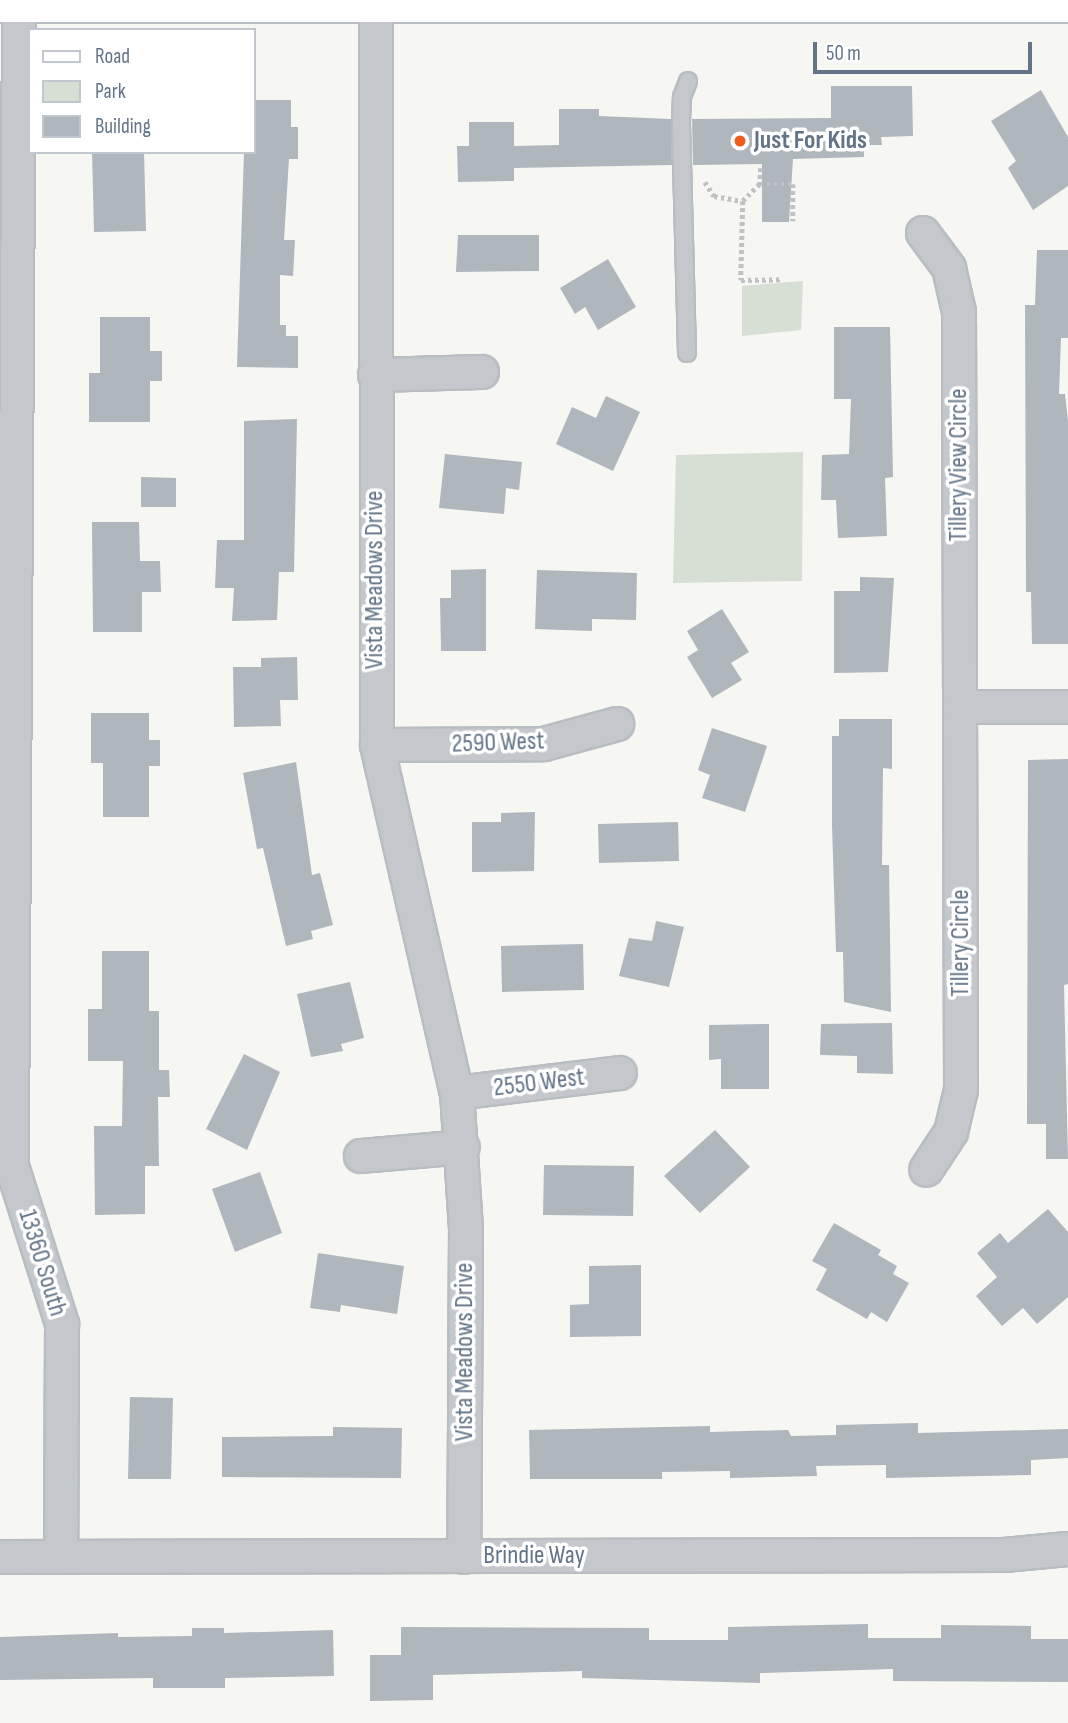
<!DOCTYPE html>
<style>
body{margin:0}
#map{position:relative;width:1068px;height:1723px;overflow:hidden;background:#f6f6f3;font-family:"Sofia Sans Condensed",sans-serif}
div>[style]{position:absolute}
.green>*{inset:0;background:#d7ded3}
.building>*{inset:0;background:#afb6bc}
.path>*{height:4.5px;margin-top:-2.25px;transform-origin:0;background:repeating-linear-gradient(90deg,#bfc1c4 0 3.5px,transparent 0 7px)}
.roads{filter:drop-shadow(2px 0 #b8bdc2) drop-shadow(-2px 0 #b8bdc2) drop-shadow(0 2px #b8bdc2) drop-shadow(0 -2px #b8bdc2)}
.lane>*{height:16px;margin:-8px;padding:0 8px;transform-origin:8px;border-radius:8px;background:#c4c7cb}
.street>*{height:32px;margin:-16px;padding:0 16px;transform-origin:16px;border-radius:16px;background:#c4c7cb}
.secondary>*{height:38px;margin:-19px;padding:0 19px;transform-origin:19px;border-radius:19px;background:#fff}
.dots>*{width:19px;height:19px;translate:-50% -50%;box-sizing:border-box;border:4px solid #fff;border-radius:50%}
span{translate:-50% -50%;white-space:nowrap;text-align:center;line-height:1.15;-webkit-text-stroke:7px #fff;paint-order:stroke}
.poi-label{font-size:26px;color:#637486;font-weight:700}
.left{translate:0 -50%;text-align:left}
.street-label{font-size:26px;color:#637486}
.legend{position:absolute;left:28px;top:28px;width:228px;height:126px;box-sizing:border-box;background:#fff;border:2px solid #c1c7cf;margin:0;padding:9px 12px;list-style:none;font-size:21px;color:#637486}
.legend li{display:flex;align-items:center;gap:14px;height:35px}
.legend b{width:35px;border:2px solid #c1c7cf}
.scale{position:absolute;left:813px;top:42px;width:219px;height:32px;box-sizing:border-box;border:4px solid #637486;border-top:0;padding-left:9px;font-size:21px;line-height:24px;white-space:nowrap;color:#637486;-webkit-text-stroke:5px #fff;paint-order:stroke}
</style>
<div id="map">
<div class="green">
<i style="clip-path:polygon(803px 281px,801px 330px,742px 336px,742px 286px)"></i>
<i style="clip-path:polygon(803px 452px,802px 581px,673px 583px,676px 455px)"></i>
</div>
<div class="building">
<i style="clip-path:polygon(831px 86px,912px 86px,913px 136px,881px 137px,882px 145px,864px 145px,864px 157px,793px 159px,789px 222px,762px 222px,762px 164px,693px 165px,692px 119px,831px 118px)"></i>
<i style="clip-path:polygon(1041px 90px,1068px 137px,1068px 186px,1033px 210px,1008px 168px,1016px 161px,991px 121px)"></i>
<i style="clip-path:polygon(254px 100px,291px 100px,291px 127px,298px 127px,298px 159px,289px 159px,284px 240px,295px 240px,293px 276px,280px 275px,280px 325px,286px 325px,286px 336px,298px 336px,298px 368px,237px 367px,244px 152px,254px 152px)"></i>
<i style="clip-path:polygon(559px 109px,599px 109px,599px 116px,671px 119px,672px 165px,514px 168px,514px 181px,458px 182px,457px 146px,469px 146px,469px 122px,514px 122px,514px 146px,559px 145px)"></i>
<i style="clip-path:polygon(92px 152px,144px 152px,146px 231px,94px 232px)"></i>
<i style="clip-path:polygon(458px 235px,539px 235px,539px 271px,456px 272px)"></i>
<i style="clip-path:polygon(1037px 250px,1068px 250px,1068px 338px,1061px 338px,1059px 394px,1065px 394px,1068px 421px,1068px 644px,1032px 644px,1031px 592px,1026px 592px,1025px 305px,1035px 305px)"></i>
<i style="clip-path:polygon(608px 259px,636px 307px,598px 330px,585px 307px,575px 314px,560px 288px)"></i>
<i style="clip-path:polygon(100px 317px,150px 317px,150px 351px,162px 351px,162px 381px,150px 381px,150px 422px,89px 422px,89px 373px,100px 373px)"></i>
<i style="clip-path:polygon(834px 327px,890px 327px,893px 477px,885px 478px,887px 536px,838px 538px,836px 500px,821px 500px,822px 455px,849px 454px,851px 399px,834px 399px)"></i>
<i style="clip-path:polygon(606px 396px,640px 412px,613px 471px,556px 444px,572px 407px,596px 418px)"></i>
<i style="clip-path:polygon(297px 419px,294px 572px,279px 572px,277px 620px,232px 621px,234px 588px,215px 588px,217px 540px,244px 540px,244px 421px)"></i>
<i style="clip-path:polygon(445px 454px,522px 462px,519px 490px,506px 488px,504px 514px,439px 508px)"></i>
<i style="clip-path:polygon(141px 477px,176px 478px,176px 507px,141px 507px)"></i>
<i style="clip-path:polygon(92px 522px,139px 522px,140px 561px,160px 561px,161px 592px,142px 592px,142px 632px,93px 632px)"></i>
<i style="clip-path:polygon(486px 569px,486px 651px,441px 651px,440px 598px,451px 598px,451px 570px)"></i>
<i style="clip-path:polygon(537px 570px,637px 573px,636px 620px,592px 619px,592px 631px,535px 629px)"></i>
<i style="clip-path:polygon(860px 577px,894px 578px,888px 672px,834px 673px,834px 591px,860px 591px)"></i>
<i style="clip-path:polygon(722px 609px,749px 652px,731px 663px,742px 680px,712px 698px,687px 657px,698px 650px,687px 631px)"></i>
<i style="clip-path:polygon(297px 657px,298px 700px,280px 700px,281px 726px,234px 727px,233px 667px,261px 667px,261px 658px)"></i>
<i style="clip-path:polygon(91px 713px,149px 713px,149px 740px,160px 740px,160px 766px,149px 766px,149px 817px,103px 817px,103px 763px,91px 763px)"></i>
<i style="clip-path:polygon(839px 719px,892px 719px,892px 769px,883px 768px,882px 865px,889px 865px,891px 1012px,844px 1002px,843px 952px,836px 952px,832px 825px,832px 736px,839px 736px)"></i>
<i style="clip-path:polygon(712px 728px,767px 746px,745px 812px,702px 798px,710px 775px,698px 770px)"></i>
<i style="clip-path:polygon(1068px 759px,1068px 984px,1064px 985px,1068px 1159px,1046px 1159px,1046px 1124px,1027px 1124px,1028px 760px)"></i>
<i style="clip-path:polygon(296px 762px,312px 875px,320px 873px,333px 925px,311px 931px,313px 939px,286px 946px,263px 848px,257px 849px,243px 773px)"></i>
<i style="clip-path:polygon(535px 812px,534px 871px,472px 872px,472px 822px,501px 822px,501px 813px)"></i>
<i style="clip-path:polygon(678px 822px,679px 861px,599px 863px,598px 824px)"></i>
<i style="clip-path:polygon(656px 921px,684px 927px,669px 987px,619px 976px,629px 938px,652px 941px)"></i>
<i style="clip-path:polygon(583px 944px,584px 990px,502px 992px,501px 946px)"></i>
<i style="clip-path:polygon(102px 951px,149px 951px,149px 1011px,159px 1011px,159px 1070px,169px 1070px,170px 1097px,158px 1097px,159px 1166px,145px 1166px,145px 1214px,95px 1215px,94px 1126px,122px 1126px,123px 1061px,88px 1061px,88px 1009px,102px 1009px)"></i>
<i style="clip-path:polygon(350px 982px,364px 1038px,341px 1044px,343px 1051px,311px 1057px,297px 994px)"></i>
<i style="clip-path:polygon(892px 1023px,893px 1074px,857px 1073px,857px 1056px,820px 1055px,821px 1024px)"></i>
<i style="clip-path:polygon(769px 1024px,769px 1089px,721px 1089px,721px 1059px,709px 1060px,709px 1025px)"></i>
<i style="clip-path:polygon(244px 1054px,280px 1072px,247px 1150px,206px 1129px)"></i>
<i style="clip-path:polygon(715px 1130px,750px 1167px,700px 1213px,664px 1176px)"></i>
<i style="clip-path:polygon(544px 1165px,634px 1166px,633px 1216px,543px 1215px)"></i>
<i style="clip-path:polygon(260px 1172px,282px 1233px,235px 1252px,212px 1189px)"></i>
<i style="clip-path:polygon(1048px 1209px,1068px 1232px,1068px 1297px,1037px 1324px,1023px 1308px,1002px 1326px,976px 1296px,997px 1277px,977px 1253px,1000px 1233px,1008px 1243px)"></i>
<i style="clip-path:polygon(834px 1223px,881px 1250px,878px 1255px,897px 1266px,893px 1274px,909px 1283px,887px 1322px,871px 1312px,867px 1319px,816px 1290px,827px 1269px,812px 1261px)"></i>
<i style="clip-path:polygon(318px 1253px,404px 1266px,397px 1314px,341px 1305px,340px 1312px,310px 1308px)"></i>
<i style="clip-path:polygon(641px 1265px,641px 1336px,570px 1337px,570px 1305px,589px 1304px,589px 1266px)"></i>
<i style="clip-path:polygon(130px 1397px,173px 1398px,171px 1479px,128px 1479px)"></i>
<i style="clip-path:polygon(918px 1423px,918px 1433px,1068px 1429px,1068px 1458px,1031px 1460px,1031px 1475px,886px 1478px,886px 1465px,816px 1466px,817px 1476px,730px 1478px,730px 1471px,662px 1472px,662px 1479px,530px 1479px,529px 1430px,710px 1426px,710px 1432px,788px 1430px,791px 1436px,836px 1435px,836px 1425px)"></i>
<i style="clip-path:polygon(333px 1427px,402px 1428px,401px 1478px,222px 1477px,222px 1437px,333px 1436px)"></i>
<i style="clip-path:polygon(868px 1624px,868px 1638px,941px 1638px,941px 1625px,1031px 1626px,1031px 1639px,1068px 1639px,1068px 1682px,893px 1681px,893px 1669px,760px 1673px,760px 1683px,582px 1678px,582px 1671px,433px 1675px,433px 1700px,370px 1701px,370px 1655px,401px 1655px,401px 1627px,649px 1628px,649px 1640px,728px 1640px,728px 1627px)"></i>
<i style="clip-path:polygon(192px 1628px,224px 1628px,224px 1633px,333px 1630px,334px 1676px,225px 1678px,225px 1688px,153px 1688px,153px 1678px,0 1680px,0 1637px,118px 1633px,118px 1637px,192px 1636px)"></i>
</div>
<div class="path">
<i style="left:761px;top:168px;width:16px;rotate:94deg"></i>
<i style="left:760px;top:184px;width:24px;rotate:135deg"></i>
<i style="left:743px;top:201px;width:79px;rotate:91.5deg"></i>
<i style="left:741px;top:280px;width:39px;rotate:-1deg"></i>
<i style="left:705px;top:182px;width:17px;rotate:57deg"></i>
<i style="left:714px;top:196px;width:29px;rotate:10deg"></i>
<i style="left:760px;top:184px;width:33px"></i>
<i style="left:793px;top:184px;width:37px;rotate:90deg"></i>
</div>
<div class="roads">
<div class="lane">
<i style="left:687px;top:353px;width:230px;rotate:-91.5deg"></i>
<i style="left:681px;top:123px;width:26px;rotate:-88deg"></i>
<i style="left:682px;top:97px;width:17px;rotate:-69deg"></i>
</div>
<div class="street">
<i style="left:376px;top:3px;width:742px;rotate:89.92deg"></i>
<i style="left:377px;top:745px;width:357px;rotate:77.1deg"></i>
<i style="left:457px;top:1093px;width:136px;rotate:86.2deg"></i>
<i style="left:466px;top:1229px;width:328px;rotate:90.3deg"></i>
<i style="left:19px;top:4px;width:1162px;rotate:90.35deg"></i>
<i style="left:12px;top:1166px;width:166px;rotate:72.4deg"></i>
<i style="left:62px;top:1324px;width:233px;rotate:90.2deg"></i>
<i style="left:923px;top:233px;width:44px;rotate:53.4deg"></i>
<i style="left:949px;top:268px;width:45px;rotate:77.2deg"></i>
<i style="left:959px;top:312px;width:778px;rotate:89.85deg"></i>
<i style="left:961px;top:1090px;width:43px;rotate:103.4deg"></i>
<i style="left:951px;top:1132px;width:45px;rotate:123.3deg"></i>
<i style="left:375px;top:375px;width:107px;rotate:-1.6deg"></i>
<i style="left:960px;top:707px;width:108px"></i>
<i style="left:377px;top:745px;width:167px;rotate:-0.3deg"></i>
<i style="left:544px;top:744px;width:76px;rotate:-15.3deg"></i>
<i style="left:457px;top:1093px;width:164px;rotate:-7deg"></i>
<i style="left:361px;top:1156px;width:102px;rotate:-5deg"></i>
<i style="left:0;top:1557px;width:1004px;rotate:-0.11deg"></i>
<i style="left:1004px;top:1555px;width:64px;rotate:-5.4deg"></i>
</div>
<div class="secondary">
<i style="left:0;top:3px;width:1068px"></i>
</div>
</div>
<div class="dots">
<i style="left:740px;top:141px;background:#ef5b1a"></i>
</div>
<div class="poi-label">
<span class="left" style="left:754px;top:141px">Just For Kids</span>
</div>
<div class="street-label">
<span style="left:959px;top:465px;rotate:-90deg">Tillery View Circle</span>
<span style="left:375px;top:580px;rotate:-90deg">Vista Meadows Drive</span>
<span style="left:498px;top:743px;rotate:-2deg">2590 West</span>
<span style="left:961px;top:943px;rotate:-90deg">Tillery Circle</span>
<span style="left:539px;top:1083px;rotate:-7deg">2550 West</span>
<span style="left:42px;top:1263px;rotate:73deg">13360 South</span>
<span style="left:465px;top:1352px;rotate:-90deg">Vista Meadows Drive</span>
<span style="left:534px;top:1556px">Brindie Way</span>
</div>
<ul class="legend">
<li><b style="height:9px;background:#fff"></b>Road</li>
<li><b style="height:19px;background:#d7ded3"></b>Park</li>
<li><b style="height:19px;background:#afb6bc"></b>Building</li>
</ul>
<div class="scale">50 m</div>
</div>
